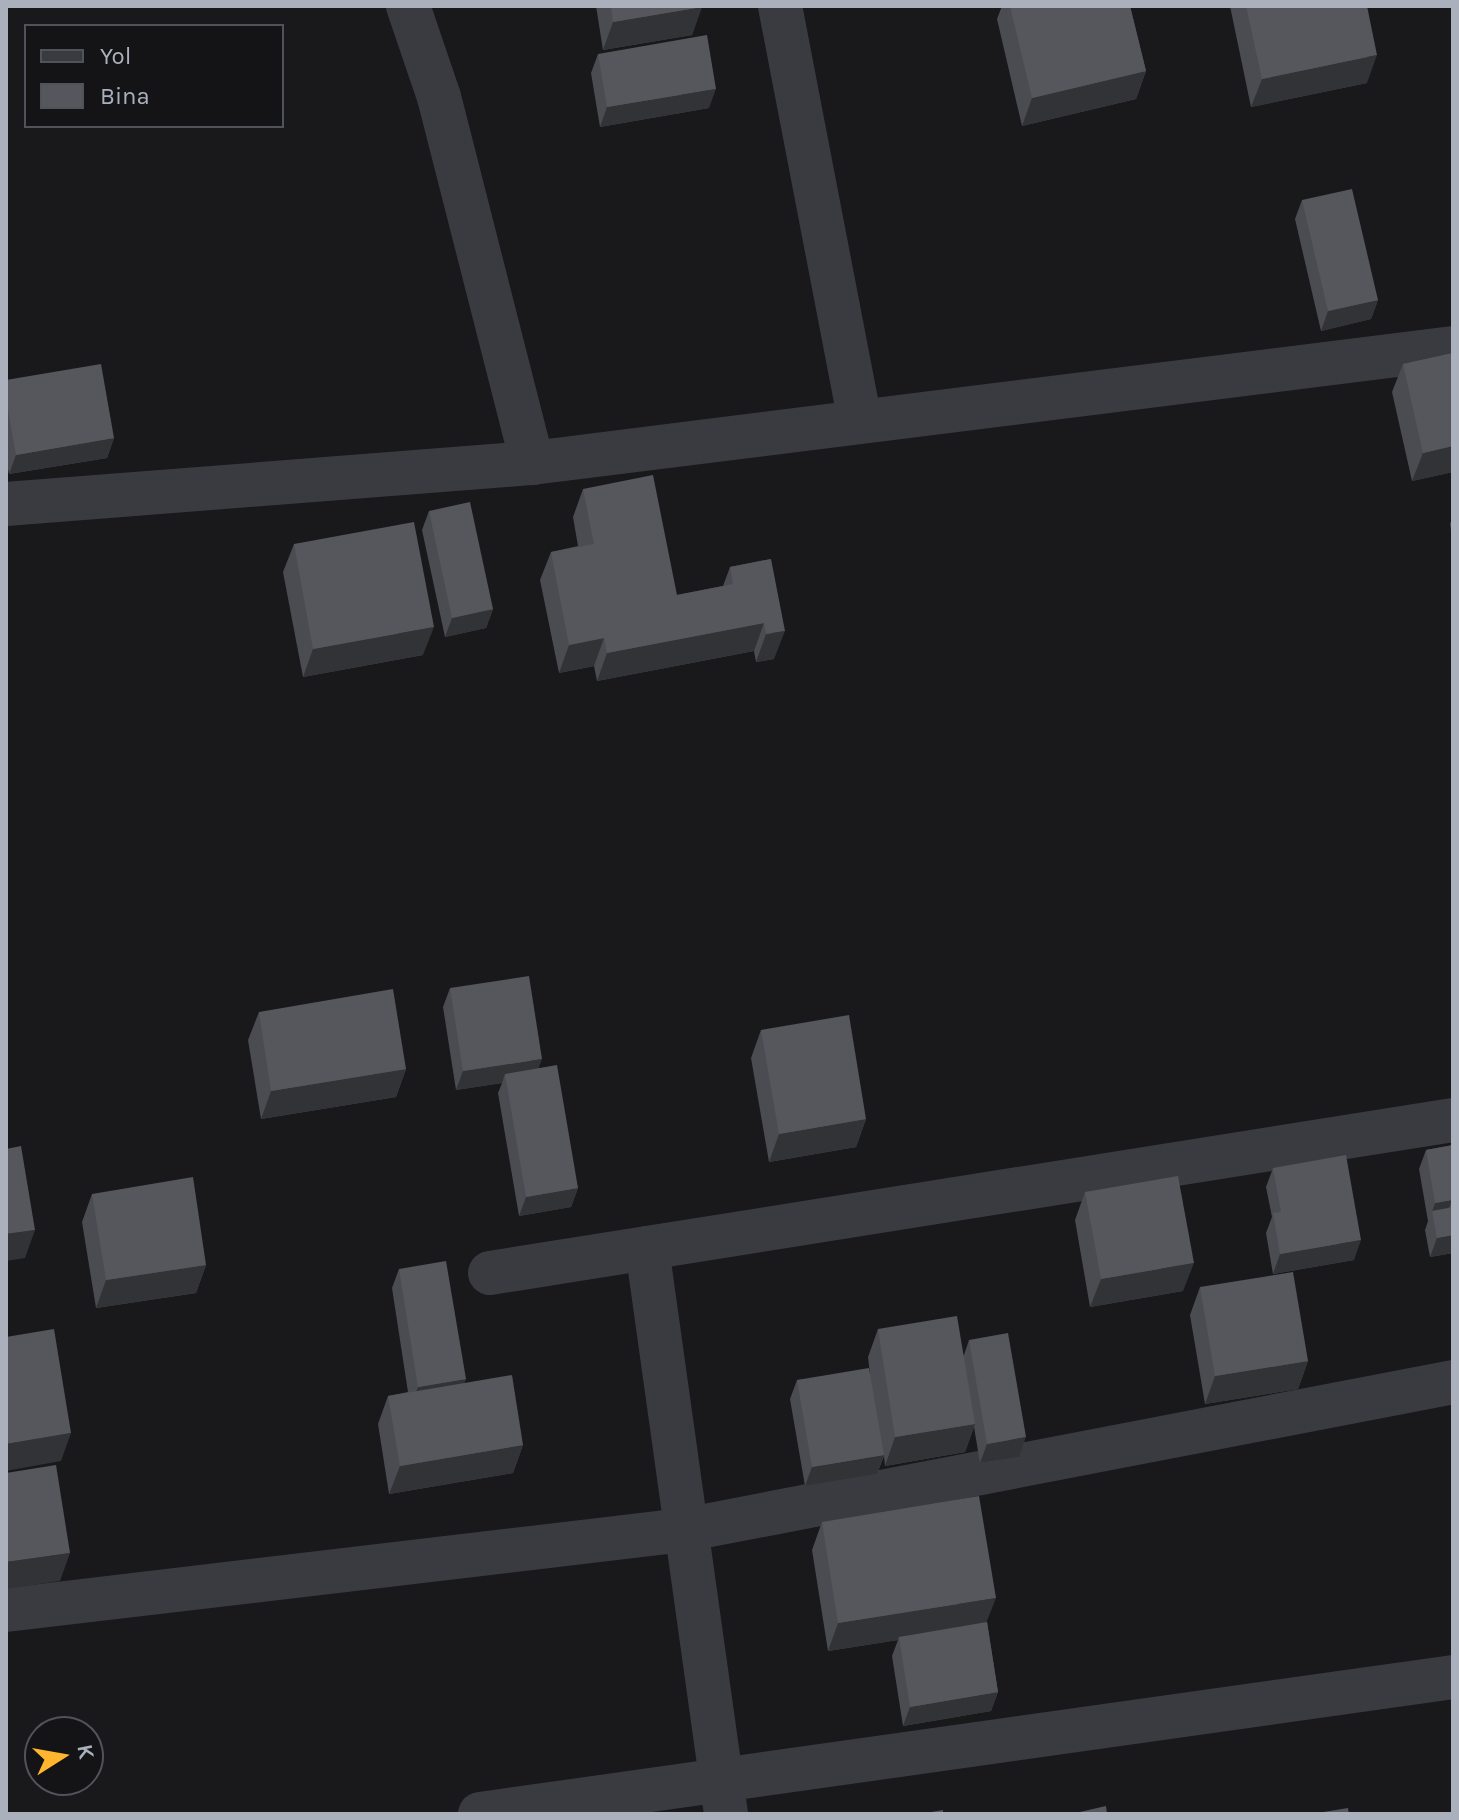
<!DOCTYPE html>
<style>
body{margin:0}
#map{position:relative;width:1459px;height:1820px;overflow:hidden;background:#19191c;font-family:Karla,sans-serif}
div>[style]{position:absolute}
.minor>*{height:44px;margin:-22px;padding:0 22px;transform-origin:22px;border-radius:22px;background:#3a3b41}
.wall>*{inset:0;background:#4a4c51}
.shaded-wall>*{inset:0;background:#323337}
.building>*{inset:0;background:#55575d}
span{translate:-50% -50%;white-space:nowrap;text-align:center;line-height:1.15;-webkit-text-stroke:8px #141417;paint-order:stroke}
.frame{position:absolute;inset:0;border:8px solid #abb1bc;pointer-events:none}
.legend{position:absolute;left:24px;top:24px;width:260px;height:104px;box-sizing:border-box;background:#141417;border:2px solid #505359;margin:0;padding:10px 14px;list-style:none;font-size:24px;color:#abb1bc}
.legend li{display:flex;align-items:center;gap:16px;height:40px}
.legend b{width:40px;border:2px solid #505359}
.north{position:absolute;left:24px;top:1716px;width:80px;height:80px;box-sizing:border-box;background:#141417;border:2px solid #505359;border-radius:50%;rotate:79deg;font-size:22px;font-weight:700;line-height:32px;text-align:center;color:#abb1bc}
.north::after{content:'';display:block;margin:auto;width:28px;height:36px;background:#ffb62e;clip-path:polygon(50% 0,100% 100%,50% 72%,0 100%)}
</style>
<div id="map">
<div class="minor">
<i style="left:408px;top:6px;width:96px;rotate:71.2deg"></i>
<i style="left:439px;top:97px;width:378px;rotate:75.7deg"></i>
<i style="left:780px;top:6px;width:423px;rotate:79.1deg"></i>
<i style="left:6px;top:504px;width:528px;rotate:-4.46deg"></i>
<i style="left:532px;top:463px;width:928px;rotate:-7.12deg"></i>
<i style="left:647px;top:1248px;width:571px;rotate:82.05deg"></i>
<i style="left:490px;top:1273px;width:975px;rotate:-9.03deg"></i>
<i style="left:6px;top:1610px;width:683px;rotate:-6.73deg"></i>
<i style="left:684px;top:1530px;width:783px;rotate:-10.89deg"></i>
<i style="left:480px;top:1814px;width:983px;rotate:-8.01deg"></i>
</div>
<div class="wall">
<i style="clip-path:polygon(596px 6px,702px 6px,692px 35px,603px 50px)"></i>
<i style="clip-path:polygon(1002px 6px,1130px 6px,1146px 71px,1136px 99px,1022px 126px,997px 19px)"></i>
<i style="clip-path:polygon(1230px 6px,1367px 6px,1367px 83px,1251px 107px)"></i>
<i style="clip-path:polygon(598px 54px,709px 108px,600px 127px,591px 73px)"></i>
<i style="clip-path:polygon(1302px 200px,1378px 300px,1371px 319px,1321px 331px,1295px 219px)"></i>
<i style="clip-path:polygon(1453px 353px,1453px 472px,1412px 481px,1392px 392px,1403px 364px)"></i>
<i style="clip-path:polygon(6px 380px,114px 438px,107px 458px,9px 474px,6px 458px)"></i>
<i style="clip-path:polygon(583px 489px,677px 595px,723px 586px,730px 567px,771px 559px,774px 659px,756px 662px,754px 651px,597px 681px,594px 666px,559px 673px,540px 580px,551px 552px,578px 546px,573px 517px)"></i>
<i style="clip-path:polygon(429px 511px,493px 609px,486px 628px,445px 637px,422px 530px)"></i>
<i style="clip-path:polygon(1453px 516px,1453px 542px,1450px 524px)"></i>
<i style="clip-path:polygon(294px 544px,423px 655px,303px 677px,283px 572px)"></i>
<i style="clip-path:polygon(450px 988px,539px 1068px,578px 1188px,571px 1207px,519px 1216px,498px 1093px,502px 1083px,456px 1090px,443px 1007px)"></i>
<i style="clip-path:polygon(259px 1012px,406px 1069px,396px 1097px,261px 1119px,248px 1040px)"></i>
<i style="clip-path:polygon(761px 1030px,866px 1119px,856px 1147px,769px 1162px,751px 1058px)"></i>
<i style="clip-path:polygon(1453px 1145px,1453px 1253px,1430px 1257px,1425px 1230px,1428px 1221px,1419px 1169px,1426px 1150px)"></i>
<i style="clip-path:polygon(1273px 1168px,1354px 1260px,1273px 1274px,1266px 1233px,1272px 1217px,1266px 1187px)"></i>
<i style="clip-path:polygon(1085px 1192px,1183px 1291px,1090px 1307px,1075px 1220px)"></i>
<i style="clip-path:polygon(92px 1194px,206px 1265px,196px 1293px,96px 1308px,82px 1222px)"></i>
<i style="clip-path:polygon(399px 1269px,466px 1379px,464px 1383px,523px 1445px,513px 1473px,389px 1494px,378px 1424px,388px 1396px,408px 1392px,392px 1288px)"></i>
<i style="clip-path:polygon(1200px 1287px,1308px 1361px,1298px 1389px,1205px 1404px,1190px 1315px)"></i>
<i style="clip-path:polygon(878px 1329px,964px 1355px,969px 1340px,1019px 1457px,980px 1463px,974px 1427px,965px 1452px,885px 1466px,884px 1456px,877px 1474px,805px 1486px,790px 1399px,797px 1380px,870px 1374px,868px 1357px)"></i>
<i style="clip-path:polygon(822px 1522px,987px 1622px,998px 1692px,991px 1711px,903px 1726px,892px 1656px,898px 1640px,828px 1651px,812px 1550px)"></i>
</div>
<div class="shaded-wall">
<i style="clip-path:polygon(702px 7px,692px 35px,603px 50px,613px 22px)"></i>
<i style="clip-path:polygon(1377px 55px,1367px 83px,1251px 107px,1262px 79px)"></i>
<i style="clip-path:polygon(1146px 71px,1136px 99px,1022px 126px,1032px 98px)"></i>
<i style="clip-path:polygon(716px 89px,709px 108px,600px 127px,607px 107px)"></i>
<i style="clip-path:polygon(1378px 300px,1371px 319px,1321px 331px,1328px 311px)"></i>
<i style="clip-path:polygon(114px 438px,107px 458px,9px 474px,16px 455px)"></i>
<i style="clip-path:polygon(1453px 446px,1453px 472px,1412px 481px,1423px 453px)"></i>
<i style="clip-path:polygon(493px 609px,486px 628px,445px 637px,452px 618px)"></i>
<i style="clip-path:polygon(764px 623px,754px 651px,597px 681px,607px 653px)"></i>
<i style="clip-path:polygon(434px 627px,423px 655px,303px 677px,313px 649px)"></i>
<i style="clip-path:polygon(785px 631px,774px 659px,756px 662px,766px 634px)"></i>
<i style="clip-path:polygon(604px 638px,594px 666px,559px 673px,569px 645px)"></i>
<i style="clip-path:polygon(542px 1059px,535px 1078px,505px 1074px,502px 1083px,456px 1090px,463px 1071px)"></i>
<i style="clip-path:polygon(406px 1069px,396px 1097px,261px 1119px,271px 1091px)"></i>
<i style="clip-path:polygon(866px 1119px,856px 1147px,769px 1162px,779px 1134px)"></i>
<i style="clip-path:polygon(578px 1188px,571px 1207px,519px 1216px,526px 1197px)"></i>
<i style="clip-path:polygon(1452px 1200px,1445px 1220px,1432px 1212px,1435px 1203px)"></i>
<i style="clip-path:polygon(35px 1230px,25px 1258px,6px 1261px,6px 1234px)"></i>
<i style="clip-path:polygon(1453px 1235px,1453px 1253px,1430px 1257px,1437px 1238px)"></i>
<i style="clip-path:polygon(1361px 1240px,1354px 1260px,1273px 1274px,1280px 1254px)"></i>
<i style="clip-path:polygon(1194px 1263px,1183px 1291px,1090px 1307px,1101px 1279px)"></i>
<i style="clip-path:polygon(206px 1265px,196px 1293px,96px 1308px,106px 1280px)"></i>
<i style="clip-path:polygon(1308px 1361px,1298px 1389px,1205px 1404px,1215px 1376px)"></i>
<i style="clip-path:polygon(466px 1379px,459px 1399px,411px 1406px,418px 1387px)"></i>
<i style="clip-path:polygon(975px 1424px,965px 1452px,885px 1466px,895px 1437px)"></i>
<i style="clip-path:polygon(71px 1433px,61px 1461px,6px 1471px,6px 1444px)"></i>
<i style="clip-path:polygon(1026px 1437px,1019px 1457px,980px 1463px,987px 1444px)"></i>
<i style="clip-path:polygon(523px 1445px,513px 1473px,389px 1494px,400px 1466px)"></i>
<i style="clip-path:polygon(884px 1455px,877px 1474px,805px 1486px,812px 1467px)"></i>
<i style="clip-path:polygon(70px 1553px,60px 1581px,6px 1589px,6px 1562px)"></i>
<i style="clip-path:polygon(996px 1598px,985px 1626px,899px 1637px,898px 1640px,828px 1651px,838px 1623px)"></i>
<i style="clip-path:polygon(998px 1692px,991px 1711px,903px 1726px,910px 1707px)"></i>
</div>
<div class="building">
<i style="clip-path:polygon(611px 6px,702px 6px,702px 7px,613px 22px)"></i>
<i style="clip-path:polygon(1010px 6px,1130px 6px,1146px 71px,1032px 98px)"></i>
<i style="clip-path:polygon(1246px 6px,1367px 6px,1377px 55px,1262px 79px)"></i>
<i style="clip-path:polygon(707px 35px,716px 89px,607px 107px,598px 54px)"></i>
<i style="clip-path:polygon(1352px 189px,1378px 300px,1328px 311px,1302px 200px)"></i>
<i style="clip-path:polygon(1453px 353px,1453px 446px,1423px 453px,1403px 364px)"></i>
<i style="clip-path:polygon(101px 364px,114px 438px,16px 455px,6px 399px,6px 380px)"></i>
<i style="clip-path:polygon(653px 475px,677px 595px,733px 584px,730px 567px,771px 559px,785px 631px,766px 634px,764px 623px,607px 653px,604px 638px,569px 645px,551px 552px,594px 544px,583px 489px)"></i>
<i style="clip-path:polygon(470px 502px,493px 609px,452px 618px,429px 511px)"></i>
<i style="clip-path:polygon(414px 522px,434px 627px,313px 649px,294px 544px)"></i>
<i style="clip-path:polygon(529px 976px,542px 1059px,463px 1071px,450px 988px)"></i>
<i style="clip-path:polygon(393px 989px,406px 1069px,271px 1091px,259px 1012px)"></i>
<i style="clip-path:polygon(849px 1015px,866px 1119px,779px 1134px,761px 1030px)"></i>
<i style="clip-path:polygon(557px 1065px,578px 1188px,526px 1197px,505px 1074px)"></i>
<i style="clip-path:polygon(1453px 1145px,1453px 1235px,1437px 1238px,1432px 1211px,1453px 1207px,1452px 1200px,1435px 1203px,1426px 1150px)"></i>
<i style="clip-path:polygon(21px 1146px,35px 1230px,6px 1234px,6px 1149px)"></i>
<i style="clip-path:polygon(1346px 1155px,1361px 1240px,1280px 1254px,1273px 1213px,1281px 1212px,1273px 1168px)"></i>
<i style="clip-path:polygon(1178px 1176px,1194px 1263px,1101px 1279px,1085px 1192px)"></i>
<i style="clip-path:polygon(193px 1177px,206px 1265px,106px 1280px,92px 1194px)"></i>
<i style="clip-path:polygon(446px 1261px,466px 1379px,418px 1387px,399px 1269px)"></i>
<i style="clip-path:polygon(1293px 1272px,1308px 1361px,1215px 1376px,1200px 1287px)"></i>
<i style="clip-path:polygon(957px 1316px,975px 1424px,895px 1437px,878px 1329px)"></i>
<i style="clip-path:polygon(54px 1329px,71px 1433px,6px 1444px,6px 1337px)"></i>
<i style="clip-path:polygon(1008px 1333px,1026px 1437px,987px 1444px,969px 1340px)"></i>
<i style="clip-path:polygon(869px 1368px,884px 1455px,812px 1467px,797px 1380px)"></i>
<i style="clip-path:polygon(512px 1375px,523px 1445px,400px 1466px,388px 1396px)"></i>
<i style="clip-path:polygon(56px 1465px,70px 1553px,6px 1562px,6px 1473px)"></i>
<i style="clip-path:polygon(979px 1496px,996px 1598px,838px 1623px,822px 1522px)"></i>
<i style="clip-path:polygon(987px 1622px,998px 1692px,910px 1707px,899px 1637px)"></i>
<i style="clip-path:polygon(1106px 1806px,1107px 1814px,1071px 1814px)"></i>
<i style="clip-path:polygon(1348px 1808px,1349px 1814px,1311px 1814px)"></i>
<i style="clip-path:polygon(943px 1810px,943px 1814px,920px 1814px)"></i>
</div>
<div class="frame"></div>
<ul class="legend">
<li><b style="height:10px;background:#3a3b41"></b>Yol</li>
<li><b style="height:22px;background:#55575d"></b>Bina</li>
</ul>
<div class="north">K</div>
</div>
